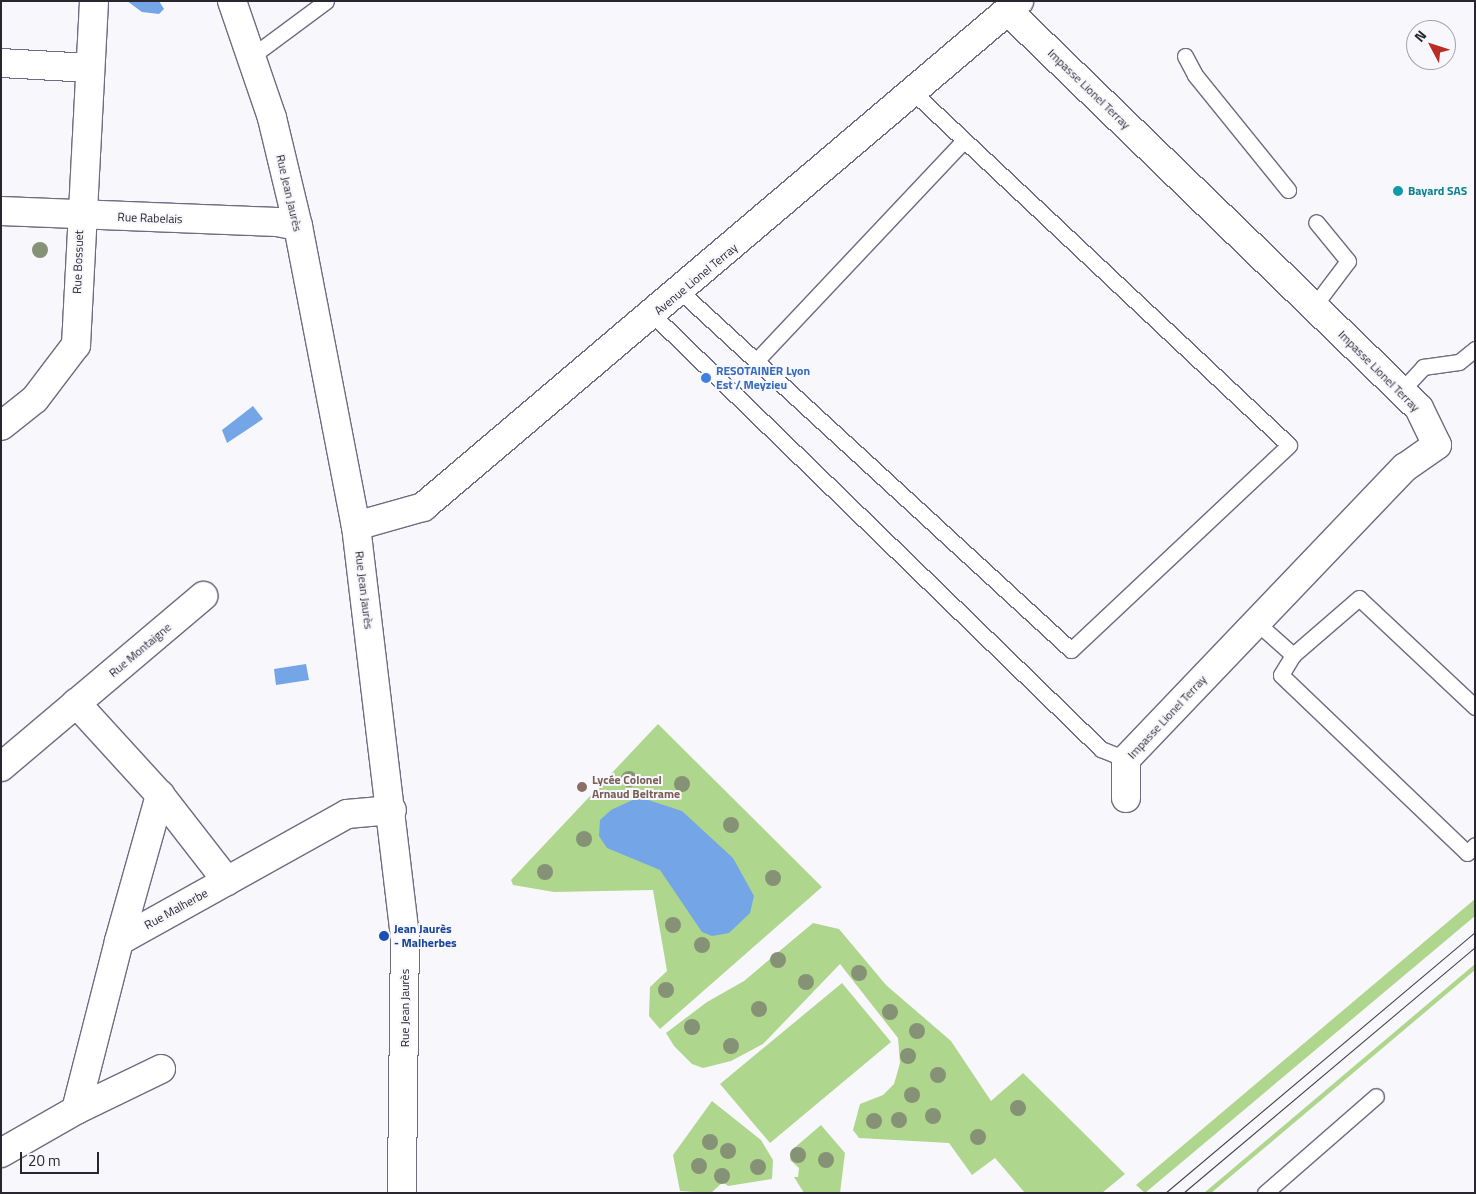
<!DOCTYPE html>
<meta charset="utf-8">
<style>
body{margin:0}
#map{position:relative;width:1476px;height:1194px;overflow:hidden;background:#f8f7fc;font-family:"Titillium Web",sans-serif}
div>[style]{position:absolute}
.green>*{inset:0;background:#afd68d}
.water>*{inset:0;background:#73a5e7}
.roads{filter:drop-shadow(1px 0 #716a80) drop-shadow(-1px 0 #716a80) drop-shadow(0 1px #716a80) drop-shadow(0 -1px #716a80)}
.lane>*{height:15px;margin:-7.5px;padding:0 7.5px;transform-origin:7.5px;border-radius:7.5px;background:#fff}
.street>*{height:28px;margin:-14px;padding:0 14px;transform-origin:14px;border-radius:14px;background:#fff}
.secondary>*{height:28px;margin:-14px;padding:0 14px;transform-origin:14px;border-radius:14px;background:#fff}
.tram>*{height:1px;margin:-0.5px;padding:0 0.5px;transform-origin:0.5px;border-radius:0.5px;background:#444149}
.trees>*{width:16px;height:16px;margin:-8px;border-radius:50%;background:#869276}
.dots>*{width:14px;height:14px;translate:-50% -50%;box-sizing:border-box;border:2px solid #f8f7fc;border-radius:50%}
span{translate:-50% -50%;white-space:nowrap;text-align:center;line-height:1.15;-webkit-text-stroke:4px #f8f7fc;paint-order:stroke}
.street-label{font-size:12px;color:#29262f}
.culture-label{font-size:12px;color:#0d838f;font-weight:700}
.left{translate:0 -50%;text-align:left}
.shop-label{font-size:12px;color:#366cbe;font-weight:700}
.education-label{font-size:12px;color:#785e54;font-weight:700}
.transit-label{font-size:12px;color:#164399;font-weight:700}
.frame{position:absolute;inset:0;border:2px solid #29262f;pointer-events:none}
.north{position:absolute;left:1406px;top:20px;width:50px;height:50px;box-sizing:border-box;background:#f8f7fc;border:1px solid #a5a3aa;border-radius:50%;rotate:310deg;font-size:14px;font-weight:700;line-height:20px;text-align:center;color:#29262f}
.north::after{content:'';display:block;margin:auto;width:18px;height:22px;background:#ba2c26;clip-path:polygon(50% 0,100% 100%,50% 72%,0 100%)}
.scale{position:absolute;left:20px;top:1152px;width:79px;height:22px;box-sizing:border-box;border:2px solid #29262f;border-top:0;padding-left:6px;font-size:15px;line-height:18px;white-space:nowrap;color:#29262f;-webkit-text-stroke:4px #f8f7fc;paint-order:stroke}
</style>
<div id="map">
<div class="green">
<i style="clip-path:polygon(658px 724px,822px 887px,660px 1029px,649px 1016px,650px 987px,667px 971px,653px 890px,554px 892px,513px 885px,511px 880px)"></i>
<i style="clip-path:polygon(1475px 899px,1475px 916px,1145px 1193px,1136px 1185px)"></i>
<i style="clip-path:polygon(813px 923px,839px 929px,886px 985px,951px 1041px,991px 1101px,1023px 1073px,1125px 1174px,1102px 1193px,1025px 1193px,995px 1158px,972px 1175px,949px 1143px,859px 1138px,853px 1130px,860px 1104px,883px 1095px,894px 1084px,900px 1063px,898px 1038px,840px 964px,763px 1044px,731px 1061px,703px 1068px,692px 1064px,674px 1046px,666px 1033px,707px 1002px,744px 981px)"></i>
<i style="clip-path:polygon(1475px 964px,1475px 970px,1211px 1193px,1204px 1193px)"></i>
<i style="clip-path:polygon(842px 983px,891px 1042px,770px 1143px,720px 1084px)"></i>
<i style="clip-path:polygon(712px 1101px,761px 1140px,773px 1160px,772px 1179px,728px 1186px,723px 1182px,711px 1193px,680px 1191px,673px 1155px)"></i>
<i style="clip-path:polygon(821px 1125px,845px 1153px,840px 1193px,804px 1193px,794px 1177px,798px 1177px,799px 1168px,790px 1160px,793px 1149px)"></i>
</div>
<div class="water">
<i style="clip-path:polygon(127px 1px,159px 1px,164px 9px,159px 14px,142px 12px)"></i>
<i style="clip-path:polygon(253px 406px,263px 419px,227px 443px,222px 430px)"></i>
<i style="clip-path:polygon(306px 664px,309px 680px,276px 685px,274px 669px)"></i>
<i style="clip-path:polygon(639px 797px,682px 811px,733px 858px,754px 896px,750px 913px,729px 933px,712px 936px,702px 932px,660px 870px,607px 848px,599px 836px,600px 820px,611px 810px)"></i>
</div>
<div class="roads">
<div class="lane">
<i style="left:252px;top:56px;width:92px;rotate:-36.6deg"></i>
<i style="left:1185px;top:56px;width:21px;rotate:62deg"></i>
<i style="left:1195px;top:75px;width:148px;rotate:51deg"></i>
<i style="left:681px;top:292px;width:529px;rotate:42.55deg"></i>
<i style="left:1071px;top:650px;width:299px;rotate:-43.2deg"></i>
<i style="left:1289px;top:445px;width:516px;rotate:-136.81deg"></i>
<i style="left:1314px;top:306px;width:56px;rotate:-52.9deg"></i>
<i style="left:1348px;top:261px;width:50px;rotate:-129.4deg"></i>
<i style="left:653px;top:315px;width:624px;rotate:44.09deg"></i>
<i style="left:1101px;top:749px;width:27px;rotate:22deg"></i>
<i style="left:756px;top:361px;width:303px;rotate:-46.7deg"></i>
<i style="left:1401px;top:391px;width:33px;rotate:-47deg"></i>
<i style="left:1423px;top:367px;width:36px;rotate:-8deg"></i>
<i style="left:1459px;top:362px;width:21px;rotate:-39deg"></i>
<i style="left:1256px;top:622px;width:50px;rotate:41.7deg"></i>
<i style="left:1475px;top:707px;width:159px;rotate:-136.8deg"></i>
<i style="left:1359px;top:598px;width:87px;rotate:139.2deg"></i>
<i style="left:1293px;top:655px;width:23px;rotate:121deg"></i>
<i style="left:1281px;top:675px;width:257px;rotate:43.7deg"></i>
<i style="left:1467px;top:853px;width:11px;rotate:-45deg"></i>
<i style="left:1265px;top:1193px;width:147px;rotate:-41.1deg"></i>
</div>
<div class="street">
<i style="left:1008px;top:11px;width:571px;rotate:44.01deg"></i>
<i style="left:1419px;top:408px;width:41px;rotate:64.1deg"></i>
<i style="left:1437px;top:445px;width:39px;rotate:145deg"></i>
<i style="left:1405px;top:467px;width:404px;rotate:133.7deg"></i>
<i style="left:1126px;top:759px;width:39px;rotate:90deg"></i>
<i style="left:1px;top:63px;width:89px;rotate:3.2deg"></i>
<i style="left:1px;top:211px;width:276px;rotate:2.3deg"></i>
<i style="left:277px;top:222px;width:21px;rotate:11deg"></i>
<i style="left:1px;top:426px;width:43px;rotate:-38.5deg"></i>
<i style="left:35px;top:399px;width:68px;rotate:-52.8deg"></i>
<i style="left:76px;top:345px;width:344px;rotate:-87deg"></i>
<i style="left:356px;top:526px;width:70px;rotate:-15.8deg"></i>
<i style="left:423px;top:507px;width:782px;rotate:-40.33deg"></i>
<i style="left:76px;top:703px;width:125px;rotate:47.6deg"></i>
<i style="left:160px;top:795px;width:109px;rotate:52.1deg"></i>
<i style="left:1px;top:767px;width:265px;rotate:-40.2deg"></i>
<i style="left:119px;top:941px;width:152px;rotate:-74.3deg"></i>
<i style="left:161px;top:1069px;width:94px;rotate:154.2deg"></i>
<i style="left:76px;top:1110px;width:174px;rotate:-75.7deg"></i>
<i style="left:119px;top:941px;width:261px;rotate:-29.1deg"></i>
<i style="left:347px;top:814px;width:45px;rotate:-5.1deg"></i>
<i style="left:1px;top:1153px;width:86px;rotate:-29.8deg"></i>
</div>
<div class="secondary">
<i style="left:232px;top:1px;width:124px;rotate:71.1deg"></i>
<i style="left:272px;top:118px;width:111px;rotate:76.5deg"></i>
<i style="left:298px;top:226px;width:306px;rotate:79.1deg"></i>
<i style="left:356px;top:526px;width:411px;rotate:83.2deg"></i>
<i style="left:405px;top:934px;width:259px;rotate:90.7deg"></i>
</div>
</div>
<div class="tram">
<i style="left:1165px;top:1193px;width:405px;rotate:-40.1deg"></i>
<i style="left:1183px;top:1193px;width:382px;rotate:-40.1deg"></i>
</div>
<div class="trees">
<i style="left:40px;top:250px"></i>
<i style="left:629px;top:779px"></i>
<i style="left:682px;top:784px"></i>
<i style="left:731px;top:825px"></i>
<i style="left:584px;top:839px"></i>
<i style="left:545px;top:872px"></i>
<i style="left:773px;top:878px"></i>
<i style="left:673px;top:925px"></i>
<i style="left:702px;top:945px"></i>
<i style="left:778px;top:960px"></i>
<i style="left:859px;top:973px"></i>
<i style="left:806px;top:982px"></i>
<i style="left:666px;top:990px"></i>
<i style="left:759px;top:1009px"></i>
<i style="left:890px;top:1012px"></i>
<i style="left:692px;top:1027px"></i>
<i style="left:917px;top:1031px"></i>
<i style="left:731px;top:1046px"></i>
<i style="left:908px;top:1056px"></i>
<i style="left:938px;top:1075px"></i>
<i style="left:912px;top:1095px"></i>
<i style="left:1018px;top:1108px"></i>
<i style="left:933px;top:1116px"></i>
<i style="left:899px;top:1120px"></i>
<i style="left:874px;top:1121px"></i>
<i style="left:978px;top:1137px"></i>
<i style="left:710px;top:1142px"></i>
<i style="left:728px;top:1151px"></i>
<i style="left:798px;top:1155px"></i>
<i style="left:826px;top:1160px"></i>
<i style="left:699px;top:1166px"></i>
<i style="left:758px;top:1167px"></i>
<i style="left:722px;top:1176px"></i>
</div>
<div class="dots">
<i style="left:1398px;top:191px;background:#0f9aa8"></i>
<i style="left:706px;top:378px;background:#3f7fe0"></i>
<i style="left:582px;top:787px;background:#8d6e63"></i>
<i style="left:384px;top:936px;background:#1a4fb4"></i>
</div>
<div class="street-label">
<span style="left:1089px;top:89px;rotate:44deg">Impasse Lionel Terray</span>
<span style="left:289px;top:193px;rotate:77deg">Rue Jean Jaurès</span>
<span style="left:150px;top:218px;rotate:2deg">Rue Rabelais</span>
<span style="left:78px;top:262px;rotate:-88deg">Rue Bossuet</span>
<span style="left:696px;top:279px;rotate:-40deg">Avenue Lionel Terray</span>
<span style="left:1379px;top:371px;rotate:45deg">Impasse Lionel Terray</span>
<span style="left:364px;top:590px;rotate:83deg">Rue Jean Jaurès</span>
<span style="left:140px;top:650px;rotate:-40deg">Rue Montaigne</span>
<span style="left:1167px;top:717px;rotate:-47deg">Impasse Lionel Terray</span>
<span style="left:176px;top:909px;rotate:-29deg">Rue Malherbe</span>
<span style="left:405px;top:1008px;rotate:-90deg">Rue Jean Jaurès</span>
</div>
<div class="culture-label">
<span class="left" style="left:1408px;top:191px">Bayard SAS</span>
</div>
<div class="shop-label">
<span class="left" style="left:716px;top:378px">RESOTAINER Lyon<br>Est / Meyzieu</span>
</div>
<div class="education-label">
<span class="left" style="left:592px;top:787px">Lycée Colonel<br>Arnaud Beltrame</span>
</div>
<div class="transit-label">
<span class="left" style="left:394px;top:936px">Jean Jaurès<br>- Malherbes</span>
</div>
<div class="frame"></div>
<div class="north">N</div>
<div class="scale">20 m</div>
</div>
